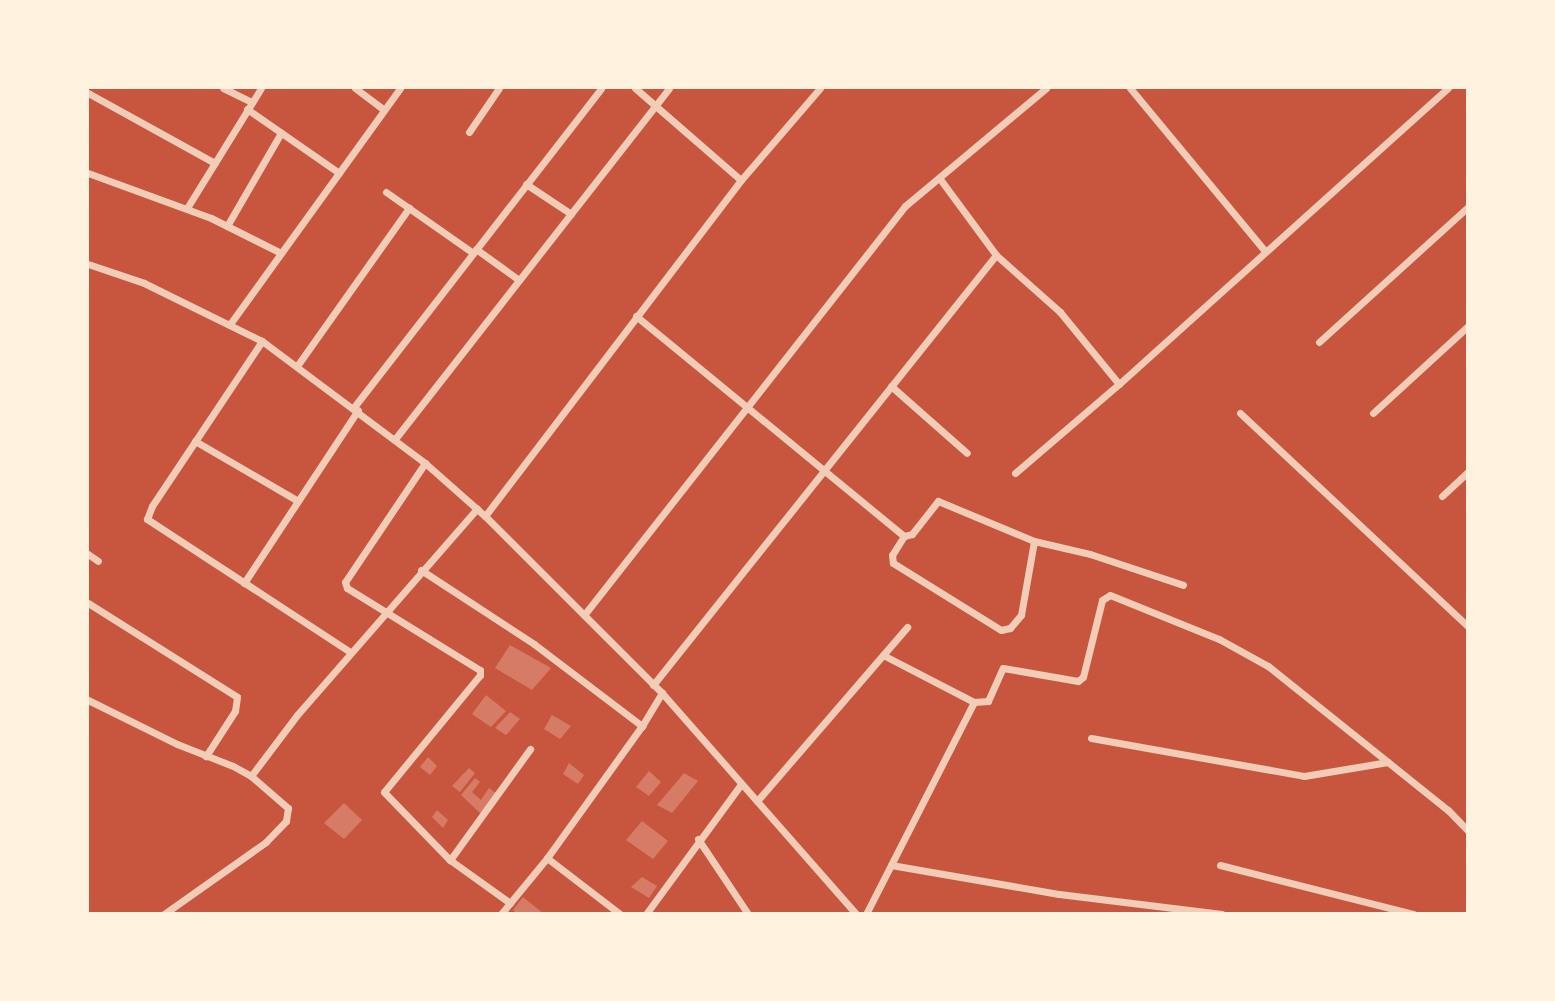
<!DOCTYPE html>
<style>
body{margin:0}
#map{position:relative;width:1555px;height:1001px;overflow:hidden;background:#c8553d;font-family:"Fira Sans",sans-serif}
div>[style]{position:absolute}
.building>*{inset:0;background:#d67c66}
.minor>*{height:7px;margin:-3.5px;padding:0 3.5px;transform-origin:3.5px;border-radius:3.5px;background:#f1ccb7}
span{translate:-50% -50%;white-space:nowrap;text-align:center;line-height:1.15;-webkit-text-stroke:5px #fff3e0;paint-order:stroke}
.frame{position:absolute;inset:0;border:89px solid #fff3e0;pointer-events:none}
</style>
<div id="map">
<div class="building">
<i style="clip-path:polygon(510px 645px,551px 668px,532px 690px,495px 668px)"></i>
<i style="clip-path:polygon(486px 695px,506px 711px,491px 727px,472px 714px)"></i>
<i style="clip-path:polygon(510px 712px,520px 719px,506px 735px,495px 728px)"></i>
<i style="clip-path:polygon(552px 715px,571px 726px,560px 739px,544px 729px)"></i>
<i style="clip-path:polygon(428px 757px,437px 766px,430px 775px,420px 767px)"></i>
<i style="clip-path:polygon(569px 763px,584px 775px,578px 784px,563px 774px)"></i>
<i style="clip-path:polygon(469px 768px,475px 773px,460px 792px,452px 786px)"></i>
<i style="clip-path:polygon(649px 771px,661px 782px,649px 796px,636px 787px)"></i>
<i style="clip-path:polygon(684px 773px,698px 781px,672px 813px,657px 805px)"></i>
<i style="clip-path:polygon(475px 778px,480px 782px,472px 792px,481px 800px,489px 788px,497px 794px,482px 815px,461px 795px)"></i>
<i style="clip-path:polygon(344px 803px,362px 820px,344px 839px,324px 823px)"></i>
<i style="clip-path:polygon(437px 810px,448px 820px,443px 828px,432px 817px)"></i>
<i style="clip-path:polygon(642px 821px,668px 841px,653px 859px,626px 840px)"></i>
<i style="clip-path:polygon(642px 877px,657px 886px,649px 898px,631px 887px)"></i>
<i style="clip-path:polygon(523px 897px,544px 914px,517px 914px,513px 910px)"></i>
</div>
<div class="minor">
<i style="left:223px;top:88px;width:32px;rotate:26deg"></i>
<i style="left:355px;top:88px;width:36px;rotate:37deg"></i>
<i style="left:635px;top:88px;width:140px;rotate:41deg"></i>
<i style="left:1130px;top:88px;width:212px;rotate:50.4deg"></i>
<i style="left:88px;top:93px;width:145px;rotate:28.9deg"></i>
<i style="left:247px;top:109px;width:112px;rotate:34.8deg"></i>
<i style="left:469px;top:132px;width:53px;rotate:-55.7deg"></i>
<i style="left:88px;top:173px;width:131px;rotate:20.1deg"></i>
<i style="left:211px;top:218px;width:78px;rotate:26.6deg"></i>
<i style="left:940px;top:179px;width:94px;rotate:53.6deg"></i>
<i style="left:996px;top:255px;width:86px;rotate:41.7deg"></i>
<i style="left:1060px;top:312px;width:93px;rotate:50.7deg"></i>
<i style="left:526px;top:184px;width:54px;rotate:33.7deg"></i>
<i style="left:386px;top:192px;width:106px;rotate:35deg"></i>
<i style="left:187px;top:208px;width:141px;rotate:-58.3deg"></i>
<i style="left:227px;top:226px;width:108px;rotate:-59.9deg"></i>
<i style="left:476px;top:249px;width:53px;rotate:35.8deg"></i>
<i style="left:88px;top:264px;width:59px;rotate:18.7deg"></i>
<i style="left:144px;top:283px;width:131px;rotate:26.2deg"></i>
<i style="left:262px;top:341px;width:204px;rotate:36.8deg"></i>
<i style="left:425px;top:463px;width:80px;rotate:41.5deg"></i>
<i style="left:485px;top:516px;width:250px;rotate:45deg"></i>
<i style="left:662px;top:693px;width:294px;rotate:48.7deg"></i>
<i style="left:636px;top:316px;width:347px;rotate:39.4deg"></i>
<i style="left:904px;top:536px;width:8px;rotate:-14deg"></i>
<i style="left:912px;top:534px;width:42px;rotate:-51.8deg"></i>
<i style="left:938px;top:501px;width:104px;rotate:22.6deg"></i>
<i style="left:1034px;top:541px;width:57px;rotate:13.1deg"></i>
<i style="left:1090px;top:554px;width:98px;rotate:18.4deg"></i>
<i style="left:230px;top:324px;width:291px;rotate:-54.2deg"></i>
<i style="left:262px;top:341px;width:198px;rotate:123.7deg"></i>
<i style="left:152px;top:506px;width:14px;rotate:111deg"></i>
<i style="left:147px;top:519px;width:243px;rotate:33.2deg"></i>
<i style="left:1319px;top:342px;width:201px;rotate:-42.2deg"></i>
<i style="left:297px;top:366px;width:194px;rotate:-54.7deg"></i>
<i style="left:891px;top:386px;width:101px;rotate:41.4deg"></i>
<i style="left:354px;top:407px;width:403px;rotate:-52.2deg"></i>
<i style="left:1240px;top:413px;width:312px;rotate:43.1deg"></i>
<i style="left:1373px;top:413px;width:129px;rotate:-42.5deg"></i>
<i style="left:395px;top:439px;width:445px;rotate:-52deg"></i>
<i style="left:195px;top:441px;width:119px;rotate:30.2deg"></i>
<i style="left:425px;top:463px;width:143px;rotate:123.9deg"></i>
<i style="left:345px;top:582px;width:6px;rotate:72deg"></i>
<i style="left:347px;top:588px;width:156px;rotate:31.7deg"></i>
<i style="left:480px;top:670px;width:5px;rotate:90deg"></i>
<i style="left:480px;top:675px;width:151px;rotate:129.4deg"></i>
<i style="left:384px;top:792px;width:95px;rotate:45.9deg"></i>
<i style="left:450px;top:860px;width:74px;rotate:35.6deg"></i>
<i style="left:1015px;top:473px;width:137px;rotate:-40.6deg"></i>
<i style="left:1119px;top:384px;width:443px;rotate:-42deg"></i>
<i style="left:1442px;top:496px;width:35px;rotate:-43deg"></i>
<i style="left:485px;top:516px;width:422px;rotate:-52.7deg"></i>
<i style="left:741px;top:180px;width:121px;rotate:-49.3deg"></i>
<i style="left:904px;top:536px;width:22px;rotate:122deg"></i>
<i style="left:892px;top:555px;width:8px;rotate:83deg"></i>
<i style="left:893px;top:563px;width:127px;rotate:31.8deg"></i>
<i style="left:1001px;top:630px;width:9px;rotate:-13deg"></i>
<i style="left:1010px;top:628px;width:17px;rotate:-50deg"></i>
<i style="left:1021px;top:615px;width:75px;rotate:-80deg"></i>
<i style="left:88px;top:554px;width:12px;rotate:35deg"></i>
<i style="left:421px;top:570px;width:135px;rotate:33.2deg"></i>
<i style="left:534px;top:644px;width:136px;rotate:37.2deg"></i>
<i style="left:244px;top:583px;width:207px;rotate:-56.6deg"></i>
<i style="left:88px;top:603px;width:176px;rotate:32.2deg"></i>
<i style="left:237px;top:697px;width:14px;rotate:98deg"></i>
<i style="left:235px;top:711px;width:54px;rotate:122.8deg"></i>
<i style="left:584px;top:615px;width:520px;rotate:-51.87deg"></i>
<i style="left:905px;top:206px;width:184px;rotate:-39.9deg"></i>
<i style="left:883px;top:655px;width:102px;rotate:27.3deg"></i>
<i style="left:974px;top:702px;width:14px;rotate:-4deg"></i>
<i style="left:988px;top:701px;width:36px;rotate:-66deg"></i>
<i style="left:1003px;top:668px;width:76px;rotate:9.8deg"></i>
<i style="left:1078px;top:681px;width:6px;rotate:-39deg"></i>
<i style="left:1083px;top:677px;width:79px;rotate:-76.1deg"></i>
<i style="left:1102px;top:600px;width:9px;rotate:-32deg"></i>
<i style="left:1110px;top:595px;width:118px;rotate:22deg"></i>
<i style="left:1219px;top:639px;width:56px;rotate:28.9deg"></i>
<i style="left:1268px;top:666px;width:231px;rotate:38.7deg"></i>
<i style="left:1448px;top:810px;width:29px;rotate:46deg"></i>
<i style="left:653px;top:685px;width:550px;rotate:-51.42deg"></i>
<i style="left:88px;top:700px;width:99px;rotate:26.3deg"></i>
<i style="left:177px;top:744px;width:60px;rotate:21.4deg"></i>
<i style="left:233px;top:766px;width:21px;rotate:29deg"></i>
<i style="left:251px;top:776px;width:49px;rotate:40.9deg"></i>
<i style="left:288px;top:808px;width:13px;rotate:99deg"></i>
<i style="left:286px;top:821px;width:29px;rotate:134deg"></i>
<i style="left:266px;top:842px;width:125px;rotate:144.8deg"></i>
<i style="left:1091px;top:738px;width:216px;rotate:10.1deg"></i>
<i style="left:1304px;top:776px;width:85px;rotate:-9.5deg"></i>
<i style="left:251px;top:776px;width:76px;rotate:-53deg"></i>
<i style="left:297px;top:715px;width:274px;rotate:-48.9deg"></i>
<i style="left:757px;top:801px;width:230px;rotate:-49.2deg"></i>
<i style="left:698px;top:839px;width:90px;rotate:56.3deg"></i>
<i style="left:547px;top:858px;width:92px;rotate:37.5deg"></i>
<i style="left:450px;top:860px;width:137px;rotate:-54.2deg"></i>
<i style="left:891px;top:865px;width:170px;rotate:9.8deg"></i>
<i style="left:1059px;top:894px;width:164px;rotate:7deg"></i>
<i style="left:1220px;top:865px;width:200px;rotate:14.2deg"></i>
<i style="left:501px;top:914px;width:72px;rotate:-50.6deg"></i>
<i style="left:547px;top:858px;width:163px;rotate:-54.3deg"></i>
<i style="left:642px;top:726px;width:39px;rotate:-59deg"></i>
<i style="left:646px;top:914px;width:161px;rotate:-53.8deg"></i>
<i style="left:866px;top:914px;width:238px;rotate:-63deg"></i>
</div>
<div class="frame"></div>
</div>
